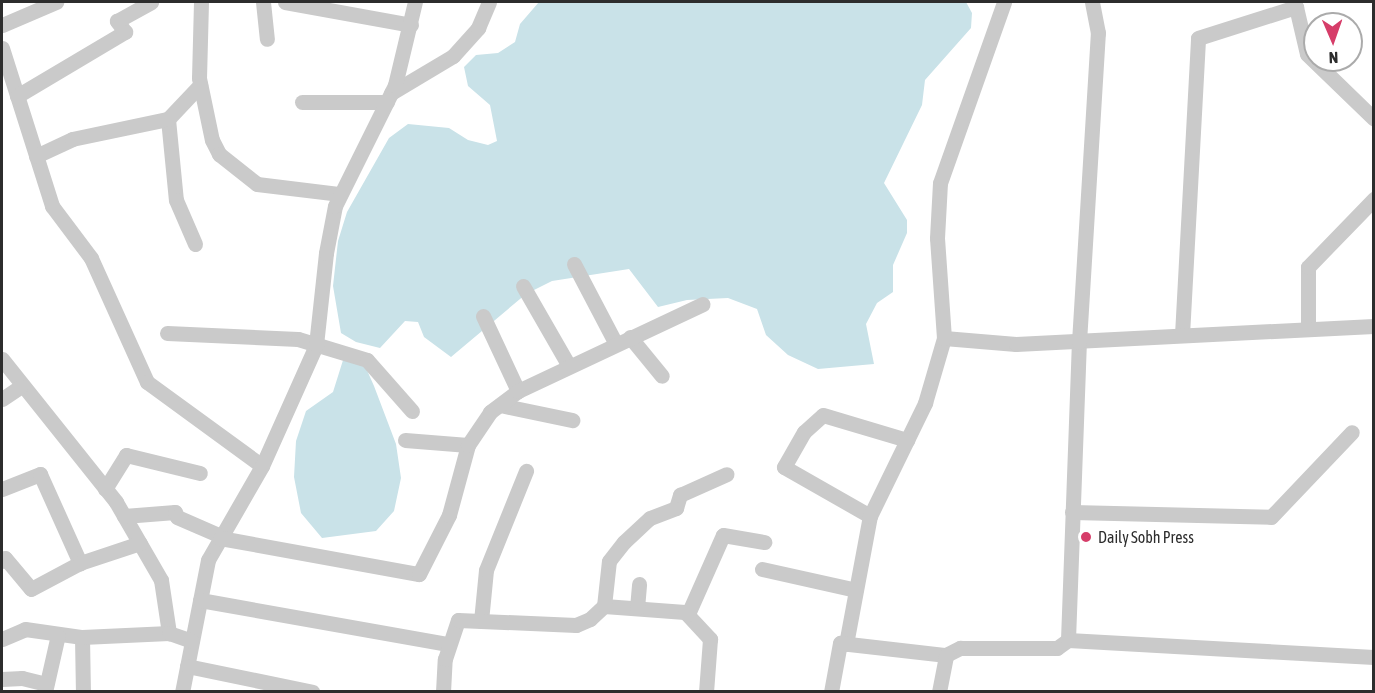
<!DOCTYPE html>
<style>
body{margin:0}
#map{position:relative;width:1375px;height:693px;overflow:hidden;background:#fff;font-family:"Asap Condensed",sans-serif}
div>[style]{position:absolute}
.water>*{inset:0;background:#c9e2e8}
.minor>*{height:15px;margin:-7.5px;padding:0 7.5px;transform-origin:7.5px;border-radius:7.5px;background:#cacaca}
.dots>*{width:16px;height:16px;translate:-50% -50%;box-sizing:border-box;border:3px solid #fff;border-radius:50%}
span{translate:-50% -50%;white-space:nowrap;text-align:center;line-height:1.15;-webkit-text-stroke:6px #fff;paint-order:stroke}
.poi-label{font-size:16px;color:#2d2d2d}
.left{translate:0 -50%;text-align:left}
.frame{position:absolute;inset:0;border:3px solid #2d2d2d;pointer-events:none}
.north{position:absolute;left:1303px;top:12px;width:60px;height:60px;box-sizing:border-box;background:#fff;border:2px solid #ababab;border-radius:50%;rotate:178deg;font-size:16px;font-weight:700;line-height:24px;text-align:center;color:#2d2d2d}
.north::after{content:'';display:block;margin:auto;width:21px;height:27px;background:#d63d69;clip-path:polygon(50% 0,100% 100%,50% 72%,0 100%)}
</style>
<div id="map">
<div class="water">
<i style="clip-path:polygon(539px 2px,966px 2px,972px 13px,971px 28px,925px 80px,922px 105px,884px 183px,907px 220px,907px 233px,893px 265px,893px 292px,877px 303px,866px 324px,874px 364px,818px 369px,788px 355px,766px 335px,757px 309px,728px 298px,687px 300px,658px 307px,629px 269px,552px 281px,526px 294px,451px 357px,424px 337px,418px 322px,405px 321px,380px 348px,356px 342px,341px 333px,333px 286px,338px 241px,347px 212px,389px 138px,408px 124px,449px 128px,468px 140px,488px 145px,497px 141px,490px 105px,468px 86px,464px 67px,476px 55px,498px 53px,515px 42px,520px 24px)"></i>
<i style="clip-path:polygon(344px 357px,366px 368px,374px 386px,396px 444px,401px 478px,394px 511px,376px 531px,322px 538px,301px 513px,294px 477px,296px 441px,306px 411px,333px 392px)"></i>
</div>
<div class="minor">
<i style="left:201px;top:2px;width:76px;rotate:91.5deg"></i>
<i style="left:199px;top:78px;width:63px;rotate:78.2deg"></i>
<i style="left:212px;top:140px;width:16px;rotate:63deg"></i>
<i style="left:219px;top:154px;width:48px;rotate:38.3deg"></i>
<i style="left:257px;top:184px;width:84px;rotate:6.9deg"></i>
<i style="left:263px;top:2px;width:37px;rotate:84deg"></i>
<i style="left:285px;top:2px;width:128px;rotate:10.3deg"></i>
<i style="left:2px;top:25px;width:59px;rotate:-23.1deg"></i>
<i style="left:2px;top:48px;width:166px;rotate:72.4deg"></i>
<i style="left:52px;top:206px;width:65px;rotate:53.1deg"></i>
<i style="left:91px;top:258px;width:136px;rotate:65.7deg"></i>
<i style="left:147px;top:382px;width:142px;rotate:36.1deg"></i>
<i style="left:262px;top:466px;width:108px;rotate:119.9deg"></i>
<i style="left:208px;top:560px;width:135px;rotate:101.1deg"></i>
<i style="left:391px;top:93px;width:72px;rotate:-30.8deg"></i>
<i style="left:453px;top:56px;width:38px;rotate:-48deg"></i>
<i style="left:478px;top:28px;width:28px;rotate:-67deg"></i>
<i style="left:17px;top:96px;width:126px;rotate:-30.7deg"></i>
<i style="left:125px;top:32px;width:14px;rotate:-126deg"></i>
<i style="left:117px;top:21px;width:39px;rotate:-29deg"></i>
<i style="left:302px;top:102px;width:85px"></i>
<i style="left:168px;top:119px;width:81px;rotate:84.4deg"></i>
<i style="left:176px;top:200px;width:48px;rotate:66.6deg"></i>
<i style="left:36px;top:156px;width:40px;rotate:-25deg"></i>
<i style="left:72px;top:139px;width:98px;rotate:-11.8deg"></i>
<i style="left:168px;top:119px;width:47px;rotate:-46.7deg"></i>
<i style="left:574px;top:264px;width:90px;rotate:62.3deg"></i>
<i style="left:523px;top:286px;width:92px;rotate:60.1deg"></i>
<i style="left:483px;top:316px;width:83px;rotate:65deg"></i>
<i style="left:1308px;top:328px;width:61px;rotate:-90deg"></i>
<i style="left:1308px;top:267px;width:95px;rotate:-45.9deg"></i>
<i style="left:167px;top:333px;width:131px;rotate:2.6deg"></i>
<i style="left:298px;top:339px;width:72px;rotate:16.9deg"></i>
<i style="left:367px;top:360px;width:68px;rotate:48.6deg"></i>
<i style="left:1182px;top:335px;width:297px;rotate:-86.9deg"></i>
<i style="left:1198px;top:38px;width:103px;rotate:-17.6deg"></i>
<i style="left:1296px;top:7px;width:48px;rotate:76.8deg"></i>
<i style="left:1307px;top:54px;width:93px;rotate:44.1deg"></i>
<i style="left:630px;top:337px;width:50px;rotate:50.6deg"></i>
<i style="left:944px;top:338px;width:72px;rotate:4.8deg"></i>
<i style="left:1016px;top:344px;width:358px;rotate:-2.9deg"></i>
<i style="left:2px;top:359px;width:183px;rotate:51.4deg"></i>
<i style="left:116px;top:502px;width:90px;rotate:60deg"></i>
<i style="left:161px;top:580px;width:54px;rotate:81.4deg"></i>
<i style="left:2px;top:399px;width:22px;rotate:-34deg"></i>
<i style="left:500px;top:405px;width:74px;rotate:11.8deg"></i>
<i style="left:405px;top:440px;width:63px;rotate:4.5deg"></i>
<i style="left:262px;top:466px;width:133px;rotate:-65.9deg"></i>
<i style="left:316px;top:345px;width:93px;rotate:-83.8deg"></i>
<i style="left:326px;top:253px;width:48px;rotate:-79.2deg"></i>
<i style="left:335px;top:206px;width:135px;rotate:-63.6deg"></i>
<i style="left:395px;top:85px;width:85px;rotate:-76.5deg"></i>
<i style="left:2px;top:489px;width:41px;rotate:-21.5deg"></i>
<i style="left:40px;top:474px;width:98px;rotate:65.8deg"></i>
<i style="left:105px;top:489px;width:40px;rotate:-58deg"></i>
<i style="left:126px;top:455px;width:76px;rotate:13.7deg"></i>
<i style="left:1072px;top:512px;width:199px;rotate:1.4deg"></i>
<i style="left:1271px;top:517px;width:117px;rotate:-46.4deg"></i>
<i style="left:124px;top:516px;width:51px;rotate:-4.5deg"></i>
<i style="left:175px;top:512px;width:5px;rotate:68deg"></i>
<i style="left:177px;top:517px;width:48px;rotate:23.4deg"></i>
<i style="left:870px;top:516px;width:99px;rotate:-150.3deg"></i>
<i style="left:784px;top:467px;width:40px;rotate:-60.3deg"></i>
<i style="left:804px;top:432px;width:25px;rotate:-42deg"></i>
<i style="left:823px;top:415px;width:88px;rotate:16.6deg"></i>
<i style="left:220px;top:538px;width:202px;rotate:10.3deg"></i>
<i style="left:419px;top:574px;width:66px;rotate:-63deg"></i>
<i style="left:449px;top:515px;width:73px;rotate:-74.8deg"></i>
<i style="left:468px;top:445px;width:40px;rotate:-56deg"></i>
<i style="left:490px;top:412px;width:35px;rotate:-37deg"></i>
<i style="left:518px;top:391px;width:204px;rotate:-25.2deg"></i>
<i style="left:2px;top:561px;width:4px;rotate:-45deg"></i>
<i style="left:5px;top:558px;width:40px;rotate:50deg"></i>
<i style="left:31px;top:589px;width:55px;rotate:-28deg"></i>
<i style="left:80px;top:563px;width:63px;rotate:-18.4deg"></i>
<i style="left:762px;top:569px;width:96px;rotate:12.6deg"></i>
<i style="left:200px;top:600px;width:252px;rotate:10.1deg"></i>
<i style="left:604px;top:606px;width:81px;rotate:4.2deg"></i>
<i style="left:685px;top:612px;width:37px;rotate:47deg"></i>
<i style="left:710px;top:639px;width:53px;rotate:94.3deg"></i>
<i style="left:637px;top:608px;width:24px;rotate:-85deg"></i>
<i style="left:688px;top:614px;width:86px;rotate:-66.1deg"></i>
<i style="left:723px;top:535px;width:42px;rotate:9.7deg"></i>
<i style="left:481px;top:621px;width:51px;rotate:-84.4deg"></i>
<i style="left:486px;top:570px;width:107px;rotate:-68deg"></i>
<i style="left:82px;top:637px;width:55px;rotate:89deg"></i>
<i style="left:2px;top:639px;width:25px;rotate:-23deg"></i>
<i style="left:25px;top:629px;width:58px;rotate:8deg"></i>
<i style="left:82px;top:637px;width:87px;rotate:-2.6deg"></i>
<i style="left:169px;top:633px;width:24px;rotate:19deg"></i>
<i style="left:1068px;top:640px;width:298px;rotate:-87.9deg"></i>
<i style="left:1079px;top:342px;width:310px;rotate:-86.5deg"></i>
<i style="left:1098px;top:33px;width:32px;rotate:-101deg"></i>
<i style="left:846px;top:644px;width:130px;rotate:-79.4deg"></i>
<i style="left:870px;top:516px;width:126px;rotate:-64deg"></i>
<i style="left:925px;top:403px;width:68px;rotate:-73.7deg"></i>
<i style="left:944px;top:338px;width:100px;rotate:-94deg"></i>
<i style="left:937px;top:238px;width:55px;rotate:-86.9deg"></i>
<i style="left:940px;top:183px;width:192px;rotate:-70.5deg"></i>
<i style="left:187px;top:666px;width:128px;rotate:11.7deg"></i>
<i style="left:2px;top:679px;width:20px;rotate:-3deg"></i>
<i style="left:22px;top:678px;width:25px;rotate:14deg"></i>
<i style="left:45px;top:692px;width:58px;rotate:-77.2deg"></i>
<i style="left:443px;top:692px;width:33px;rotate:-87deg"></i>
<i style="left:445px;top:659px;width:41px;rotate:-71.6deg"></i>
<i style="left:458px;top:620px;width:118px;rotate:2.4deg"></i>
<i style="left:576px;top:625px;width:15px;rotate:-23deg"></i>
<i style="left:590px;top:619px;width:19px;rotate:-43deg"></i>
<i style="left:604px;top:606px;width:45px;rotate:-83.7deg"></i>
<i style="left:609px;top:561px;width:24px;rotate:-52deg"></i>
<i style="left:624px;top:542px;width:35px;rotate:-43deg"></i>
<i style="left:650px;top:518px;width:28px;rotate:-21deg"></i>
<i style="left:676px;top:508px;width:14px;rotate:-73deg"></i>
<i style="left:680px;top:495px;width:51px;rotate:-24.1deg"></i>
<i style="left:831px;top:692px;width:50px;rotate:-79.6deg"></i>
<i style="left:840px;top:643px;width:107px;rotate:6.5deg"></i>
<i style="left:946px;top:655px;width:16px;rotate:-27deg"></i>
<i style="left:960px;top:648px;width:97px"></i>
<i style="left:1057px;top:648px;width:14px;rotate:-36deg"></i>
<i style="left:1068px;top:640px;width:306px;rotate:3.2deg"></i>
<i style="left:939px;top:692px;width:38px;rotate:-79deg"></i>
</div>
<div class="dots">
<i style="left:1086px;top:537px;background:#d63d69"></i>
</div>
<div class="poi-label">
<span class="left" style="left:1098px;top:537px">Daily Sobh Press</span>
</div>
<div class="frame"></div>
<div class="north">N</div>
</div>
